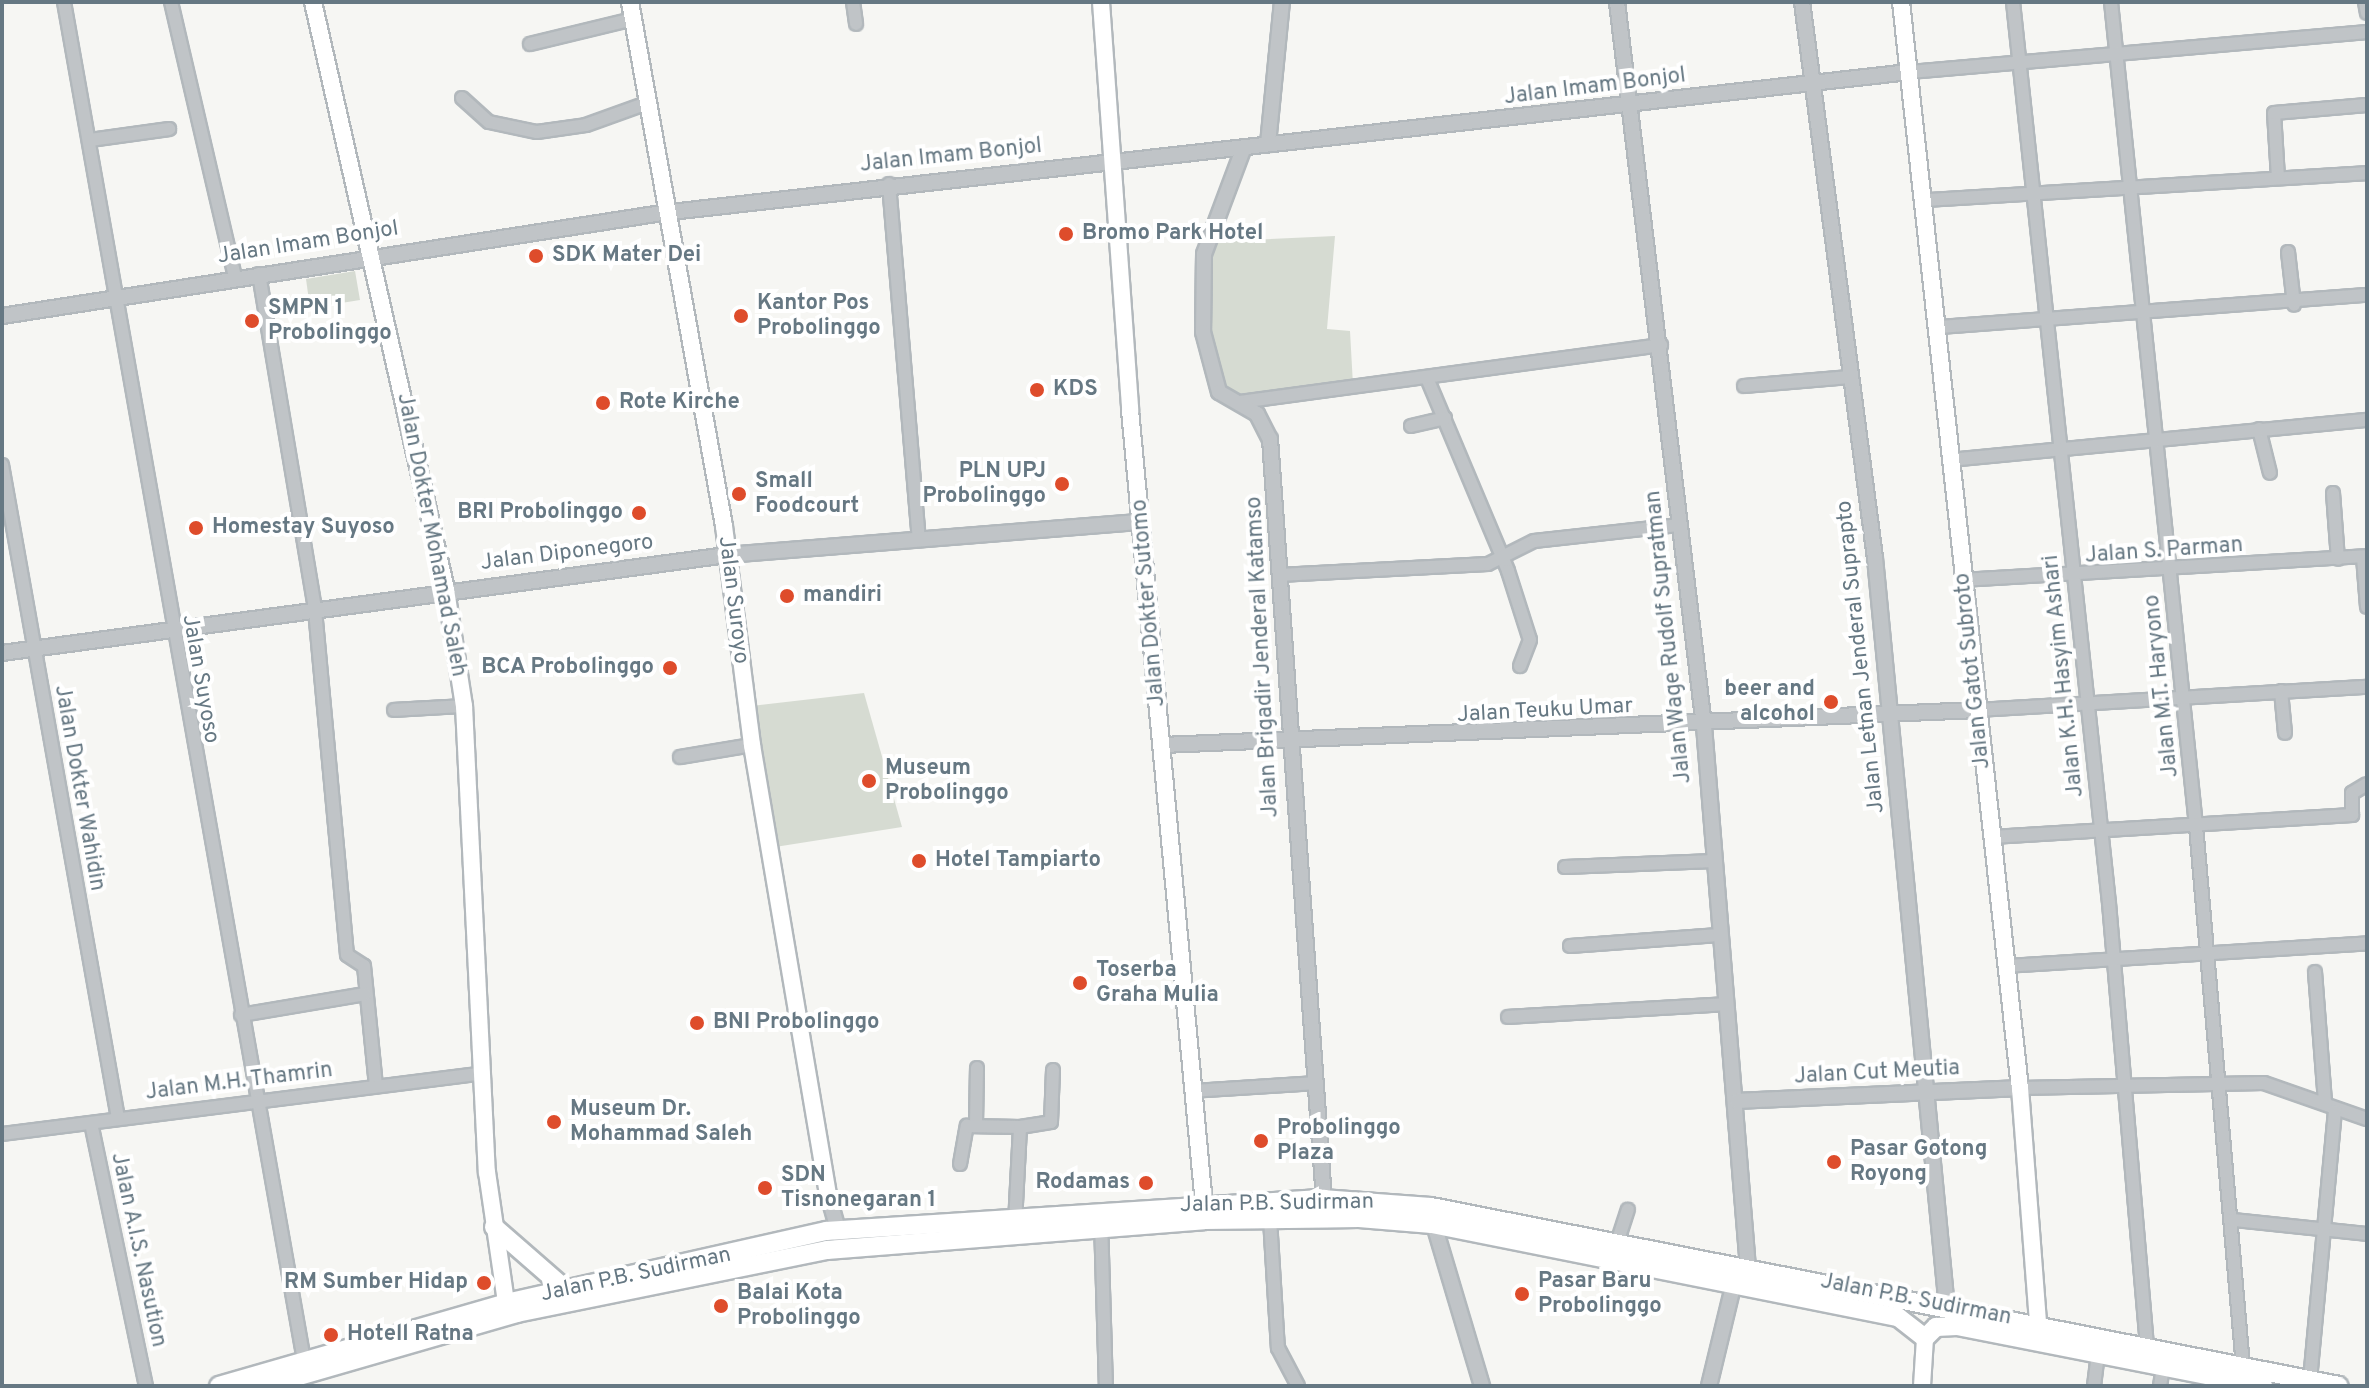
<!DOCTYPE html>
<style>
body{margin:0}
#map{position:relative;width:2369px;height:1388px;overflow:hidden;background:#f6f6f3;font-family:Overpass,sans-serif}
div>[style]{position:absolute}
.green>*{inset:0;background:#d6dbd2}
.roads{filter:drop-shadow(2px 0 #b2b8bc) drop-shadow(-2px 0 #b2b8bc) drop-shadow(0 2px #b2b8bc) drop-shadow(0 -2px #b2b8bc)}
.minor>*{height:12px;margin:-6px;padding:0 6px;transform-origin:6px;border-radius:6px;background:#c0c4c7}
.tertiary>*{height:14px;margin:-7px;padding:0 7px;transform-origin:7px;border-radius:7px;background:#c0c4c7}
.secondary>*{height:16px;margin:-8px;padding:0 8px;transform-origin:8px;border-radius:8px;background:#fff}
.primary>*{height:18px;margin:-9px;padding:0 9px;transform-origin:9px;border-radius:9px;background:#fff}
.dots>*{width:22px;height:22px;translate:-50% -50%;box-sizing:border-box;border:4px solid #fff;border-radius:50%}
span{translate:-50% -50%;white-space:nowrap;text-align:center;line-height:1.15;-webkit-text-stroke:8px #fff;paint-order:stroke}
.street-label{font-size:22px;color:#667883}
.poi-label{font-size:22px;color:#667883;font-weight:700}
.left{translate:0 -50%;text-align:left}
.right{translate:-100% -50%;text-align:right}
.frame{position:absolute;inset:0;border:4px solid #667883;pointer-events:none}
</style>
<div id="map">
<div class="green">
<i style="clip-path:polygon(1335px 236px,1327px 329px,1350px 331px,1353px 385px,1225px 395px,1210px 368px,1208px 242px)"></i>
<i style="clip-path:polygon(355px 271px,360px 300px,310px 308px,306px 279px)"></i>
<i style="clip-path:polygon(864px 693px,902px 827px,775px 847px,752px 706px)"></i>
</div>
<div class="roads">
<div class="minor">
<i style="left:64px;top:2px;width:1380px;rotate:79.98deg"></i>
<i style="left:171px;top:2px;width:283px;rotate:76.9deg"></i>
<i style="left:853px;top:2px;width:22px;rotate:82deg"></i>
<i style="left:2013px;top:2px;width:906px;rotate:83.92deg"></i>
<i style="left:2109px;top:903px;width:455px;rotate:85.1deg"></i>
<i style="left:2111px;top:2px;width:828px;rotate:84.11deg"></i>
<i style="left:2196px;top:826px;width:543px;rotate:85.03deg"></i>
<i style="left:2365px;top:2px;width:11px;rotate:80deg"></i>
<i style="left:530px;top:44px;width:106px;rotate:-13.6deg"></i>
<i style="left:1910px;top:72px;width:459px;rotate:-5deg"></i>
<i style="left:462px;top:98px;width:36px;rotate:42deg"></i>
<i style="left:489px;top:122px;width:49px;rotate:11.8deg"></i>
<i style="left:537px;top:132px;width:49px;rotate:-8.1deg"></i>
<i style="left:586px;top:125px;width:65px;rotate:-19.8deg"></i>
<i style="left:90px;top:140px;width:80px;rotate:-7.9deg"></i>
<i style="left:2278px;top:178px;width:65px;rotate:-93.5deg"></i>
<i style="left:2274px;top:113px;width:93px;rotate:-4.9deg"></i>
<i style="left:889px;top:184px;width:356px;rotate:85.2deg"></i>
<i style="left:1927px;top:200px;width:441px;rotate:-3.5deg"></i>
<i style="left:2288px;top:252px;width:53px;rotate:83.5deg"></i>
<i style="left:259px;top:274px;width:341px;rotate:80.5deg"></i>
<i style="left:315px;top:610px;width:346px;rotate:84.7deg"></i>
<i style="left:347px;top:955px;width:20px;rotate:33deg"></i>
<i style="left:364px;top:966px;width:121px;rotate:84.3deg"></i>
<i style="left:1939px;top:327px;width:429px;rotate:-4.3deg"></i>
<i style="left:1427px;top:378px;width:209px;rotate:67.2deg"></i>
<i style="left:1508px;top:571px;width:72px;rotate:72.3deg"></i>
<i style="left:1530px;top:640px;width:28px;rotate:111deg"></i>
<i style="left:1744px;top:386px;width:106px;rotate:-4.9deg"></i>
<i style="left:1240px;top:402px;width:425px;rotate:-7.7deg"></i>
<i style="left:1411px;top:426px;width:35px;rotate:-13deg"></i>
<i style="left:2259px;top:429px;width:45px;rotate:76deg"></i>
<i style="left:1950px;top:460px;width:419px;rotate:-5.5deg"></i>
<i style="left:2px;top:465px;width:663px;rotate:79.93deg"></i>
<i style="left:2333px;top:493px;width:66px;rotate:85.7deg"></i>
<i style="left:2363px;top:557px;width:50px;rotate:85.4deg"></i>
<i style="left:1279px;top:575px;width:209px;rotate:-3deg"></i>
<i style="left:1488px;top:564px;width:51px;rotate:-26.6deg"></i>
<i style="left:1534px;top:541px;width:147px;rotate:-6.3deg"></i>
<i style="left:1963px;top:580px;width:405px;rotate:-3.4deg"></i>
<i style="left:2281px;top:691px;width:42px;rotate:84.6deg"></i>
<i style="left:394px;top:710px;width:70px;rotate:-3.3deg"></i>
<i style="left:1977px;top:710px;width:391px;rotate:-3.4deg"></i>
<i style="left:680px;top:757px;width:73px;rotate:-9.5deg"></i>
<i style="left:1992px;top:837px;width:361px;rotate:-3.5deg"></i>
<i style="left:2352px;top:815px;width:22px;rotate:-90deg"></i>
<i style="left:2352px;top:793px;width:17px;rotate:-31deg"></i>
<i style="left:1565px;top:867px;width:149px;rotate:-2.3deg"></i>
<i style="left:1570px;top:946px;width:149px;rotate:-4.2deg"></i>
<i style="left:2006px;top:966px;width:362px;rotate:-3.6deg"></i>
<i style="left:2315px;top:972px;width:131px;rotate:85.6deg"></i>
<i style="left:241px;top:1015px;width:126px;rotate:-9.6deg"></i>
<i style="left:1508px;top:1017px;width:219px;rotate:-3.4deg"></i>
<i style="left:2020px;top:1088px;width:244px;rotate:-1.2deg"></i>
<i style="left:2264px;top:1083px;width:109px;rotate:19.3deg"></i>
<i style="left:1192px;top:1091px;width:123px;rotate:-3.7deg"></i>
<i style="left:91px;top:1123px;width:269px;rotate:78.2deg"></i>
<i style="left:976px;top:1124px;width:56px;rotate:-89deg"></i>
<i style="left:2px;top:1134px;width:484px;rotate:-7.2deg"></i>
<i style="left:960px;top:1164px;width:39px;rotate:-80deg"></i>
<i style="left:967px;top:1126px;width:53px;rotate:1.1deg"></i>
<i style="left:1270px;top:1219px;width:129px;rotate:86.5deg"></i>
<i style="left:1278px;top:1348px;width:43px;rotate:62.2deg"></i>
<i style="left:2234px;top:1220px;width:134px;rotate:6deg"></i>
<i style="left:1101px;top:1221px;width:165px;rotate:88.3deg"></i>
<i style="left:1015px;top:1223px;width:96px;rotate:-87deg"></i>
<i style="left:1020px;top:1127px;width:31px;rotate:-9deg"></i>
<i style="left:1051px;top:1122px;width:52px;rotate:-87.8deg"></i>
<i style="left:1617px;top:1243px;width:35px;rotate:-72deg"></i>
<i style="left:2310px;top:1380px;width:270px;rotate:-84.7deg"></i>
<i style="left:2094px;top:1386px;width:33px;rotate:-83deg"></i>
<i style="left:2160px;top:1386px;width:20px;rotate:-81deg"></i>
</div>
<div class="tertiary">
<i style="left:1617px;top:2px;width:729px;rotate:83.15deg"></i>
<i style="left:1704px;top:726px;width:544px;rotate:85.36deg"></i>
<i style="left:1802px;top:2px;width:561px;rotate:82.52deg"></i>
<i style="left:1875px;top:558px;width:753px;rotate:84.52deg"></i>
<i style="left:1268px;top:144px;width:143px;rotate:-84.4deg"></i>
<i style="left:1244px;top:147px;width:114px;rotate:110.5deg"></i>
<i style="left:1204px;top:254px;width:78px;rotate:90.7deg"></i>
<i style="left:1203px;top:332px;width:62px;rotate:75.1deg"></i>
<i style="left:1219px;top:392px;width:44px;rotate:30.1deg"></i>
<i style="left:1257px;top:414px;width:28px;rotate:63deg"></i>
<i style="left:1270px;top:439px;width:762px;rotate:85.94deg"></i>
<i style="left:2px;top:316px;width:668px;rotate:-8.87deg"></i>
<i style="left:662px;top:213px;width:1256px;rotate:-6.45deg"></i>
<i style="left:2px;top:653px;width:732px;rotate:-7.7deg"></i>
<i style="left:727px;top:555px;width:415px;rotate:-4.6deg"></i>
<i style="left:1163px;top:745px;width:815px;rotate:-2.46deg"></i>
<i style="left:1737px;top:1101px;width:283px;rotate:-2.6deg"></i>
<i style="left:829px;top:1198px;width:44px;rotate:74.1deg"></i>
<i style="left:1432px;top:1218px;width:175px;rotate:73.4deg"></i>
<i style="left:1709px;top:1386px;width:106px;rotate:-76.4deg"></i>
</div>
<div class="secondary">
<i style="left:313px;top:2px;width:603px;rotate:77.25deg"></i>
<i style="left:446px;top:590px;width:117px;rotate:81.2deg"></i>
<i style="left:464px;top:706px;width:467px;rotate:87.2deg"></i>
<i style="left:487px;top:1172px;width:132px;rotate:81.7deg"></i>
<i style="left:630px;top:2px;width:532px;rotate:79.83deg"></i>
<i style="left:724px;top:526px;width:221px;rotate:82.7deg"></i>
<i style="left:752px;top:745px;width:459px;rotate:80.4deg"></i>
<i style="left:1101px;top:2px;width:409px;rotate:85.9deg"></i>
<i style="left:1130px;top:410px;width:797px;rotate:84.68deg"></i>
<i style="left:1901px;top:2px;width:1093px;rotate:83.75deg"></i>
<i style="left:2020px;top:1088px;width:236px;rotate:85.6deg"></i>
<i style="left:1922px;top:1386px;width:48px;rotate:-86.4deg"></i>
</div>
<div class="primary">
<i style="left:494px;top:1227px;width:94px;rotate:41.1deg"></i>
<i style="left:219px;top:1386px;width:299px;rotate:-16.1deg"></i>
<i style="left:506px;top:1303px;width:328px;rotate:-12.7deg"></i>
<i style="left:826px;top:1231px;width:499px;rotate:-3.7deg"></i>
<i style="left:1324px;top:1199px;width:107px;rotate:4.3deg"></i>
<i style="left:1431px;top:1207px;width:925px;rotate:11.15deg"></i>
<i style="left:264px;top:1386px;width:263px;rotate:-16.1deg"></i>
<i style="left:517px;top:1313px;width:316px;rotate:-11.5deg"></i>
<i style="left:827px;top:1250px;width:378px;rotate:-4.5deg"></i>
<i style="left:1204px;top:1220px;width:155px;rotate:-0.7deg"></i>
<i style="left:1359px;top:1218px;width:73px;rotate:4.7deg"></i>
<i style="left:1432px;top:1224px;width:475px;rotate:11.3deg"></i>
<i style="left:1898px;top:1317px;width:34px;rotate:38deg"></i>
<i style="left:1925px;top:1338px;width:16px;rotate:-45deg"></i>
<i style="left:1936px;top:1327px;width:21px;rotate:-3deg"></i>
<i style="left:1957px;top:1326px;width:312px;rotate:11.1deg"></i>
</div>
</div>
<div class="dots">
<i style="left:1066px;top:234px;background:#de4c2b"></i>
<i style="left:536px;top:256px;background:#de4c2b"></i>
<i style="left:741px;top:316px;background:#de4c2b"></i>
<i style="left:252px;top:321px;background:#de4c2b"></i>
<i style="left:1037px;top:390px;background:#de4c2b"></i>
<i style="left:603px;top:403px;background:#de4c2b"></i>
<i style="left:1062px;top:484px;background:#de4c2b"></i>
<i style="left:739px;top:494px;background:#de4c2b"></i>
<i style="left:639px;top:513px;background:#de4c2b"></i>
<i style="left:196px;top:528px;background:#de4c2b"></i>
<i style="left:787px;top:596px;background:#de4c2b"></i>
<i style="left:670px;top:668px;background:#de4c2b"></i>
<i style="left:1831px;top:702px;background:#de4c2b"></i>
<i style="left:869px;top:781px;background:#de4c2b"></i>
<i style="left:919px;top:861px;background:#de4c2b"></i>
<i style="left:1080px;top:983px;background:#de4c2b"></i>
<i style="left:697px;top:1023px;background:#de4c2b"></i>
<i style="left:554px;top:1122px;background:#de4c2b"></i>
<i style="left:1261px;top:1141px;background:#de4c2b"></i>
<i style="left:1834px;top:1162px;background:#de4c2b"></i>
<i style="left:1146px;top:1183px;background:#de4c2b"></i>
<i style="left:765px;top:1188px;background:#de4c2b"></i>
<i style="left:484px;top:1283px;background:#de4c2b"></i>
<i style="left:1522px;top:1294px;background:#de4c2b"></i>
<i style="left:721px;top:1306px;background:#de4c2b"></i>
<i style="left:331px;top:1335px;background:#de4c2b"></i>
</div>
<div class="street-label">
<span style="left:1595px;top:87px;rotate:-7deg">Jalan Imam Bonjol</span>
<span style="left:951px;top:156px;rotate:-6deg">Jalan Imam Bonjol</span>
<span style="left:308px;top:243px;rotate:-9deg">Jalan Imam Bonjol</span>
<span style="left:431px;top:535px;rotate:79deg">Jalan Dokter Mohamad Saleh</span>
<span style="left:2164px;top:551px;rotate:-4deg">Jalan S. Parman</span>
<span style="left:567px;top:553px;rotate:-7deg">Jalan Diponegoro</span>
<span style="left:733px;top:600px;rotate:83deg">Jalan Suroyo</span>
<span style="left:1149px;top:603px;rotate:-95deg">Jalan Dokter Sutomo</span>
<span style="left:1669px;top:637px;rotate:-96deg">Jalan Wage Rudolf Supratman</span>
<span style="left:1263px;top:657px;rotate:-93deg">Jalan Brigadir Jenderal Katamso</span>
<span style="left:1861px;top:657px;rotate:-96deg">Jalan Letnan Jenderal Suprapto</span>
<span style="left:1973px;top:671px;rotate:-96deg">Jalan Gatot Subroto</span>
<span style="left:2064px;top:676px;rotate:-96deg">Jalan K.H. Hasyim Ashari</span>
<span style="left:200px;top:679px;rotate:80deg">Jalan Suyoso</span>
<span style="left:2162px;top:686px;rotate:-96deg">Jalan M.T. Haryono</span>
<span style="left:1545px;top:711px;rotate:-3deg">Jalan Teuku Umar</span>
<span style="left:79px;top:788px;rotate:80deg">Jalan Dokter Wahidin</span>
<span style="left:1877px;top:1073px;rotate:-3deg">Jalan Cut Meutia</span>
<span style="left:239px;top:1082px;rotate:-7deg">Jalan M.H. Thamrin</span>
<span style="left:1277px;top:1204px;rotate:-1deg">Jalan P.B. Sudirman</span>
<span style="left:138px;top:1250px;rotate:78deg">Jalan A.I.S. Nasution</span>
<span style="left:636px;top:1275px;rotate:-12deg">Jalan P.B. Sudirman</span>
<span style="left:1916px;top:1300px;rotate:11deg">Jalan P.B. Sudirman</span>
</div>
<div class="poi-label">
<span class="left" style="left:1082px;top:234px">Bromo Park Hotel</span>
<span class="left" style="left:552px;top:256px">SDK Mater Dei</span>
<span class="left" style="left:757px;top:316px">Kantor Pos<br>Probolinggo</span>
<span class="left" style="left:268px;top:321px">SMPN 1<br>Probolinggo</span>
<span class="left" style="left:1053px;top:390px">KDS</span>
<span class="left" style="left:619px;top:403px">Rote Kirche</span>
<span class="right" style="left:1046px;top:484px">PLN UPJ<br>Probolinggo</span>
<span class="left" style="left:755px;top:494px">Small<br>Foodcourt</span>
<span class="right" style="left:623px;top:513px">BRI Probolinggo</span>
<span class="left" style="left:212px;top:528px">Homestay Suyoso</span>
<span class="left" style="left:803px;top:596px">mandiri</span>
<span class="right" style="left:654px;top:668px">BCA Probolinggo</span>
<span class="right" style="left:1815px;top:702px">beer and<br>alcohol</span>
<span class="left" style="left:885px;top:781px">Museum<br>Probolinggo</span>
<span class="left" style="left:935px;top:861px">Hotel Tampiarto</span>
<span class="left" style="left:1096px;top:983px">Toserba<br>Graha Mulia</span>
<span class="left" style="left:713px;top:1023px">BNI Probolinggo</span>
<span class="left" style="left:570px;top:1122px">Museum Dr.<br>Mohammad Saleh</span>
<span class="left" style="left:1277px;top:1141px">Probolinggo<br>Plaza</span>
<span class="left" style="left:1850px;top:1162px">Pasar Gotong<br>Royong</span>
<span class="left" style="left:781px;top:1188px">SDN<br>Tisnonegaran 1</span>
<span class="right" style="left:1130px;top:1183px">Rodamas</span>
<span class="left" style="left:1538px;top:1294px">Pasar Baru<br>Probolinggo</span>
<span class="right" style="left:468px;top:1283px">RM Sumber Hidap</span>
<span class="left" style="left:737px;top:1306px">Balai Kota<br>Probolinggo</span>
<span class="left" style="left:347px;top:1335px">Hotell Ratna</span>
</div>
<div class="frame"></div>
</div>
